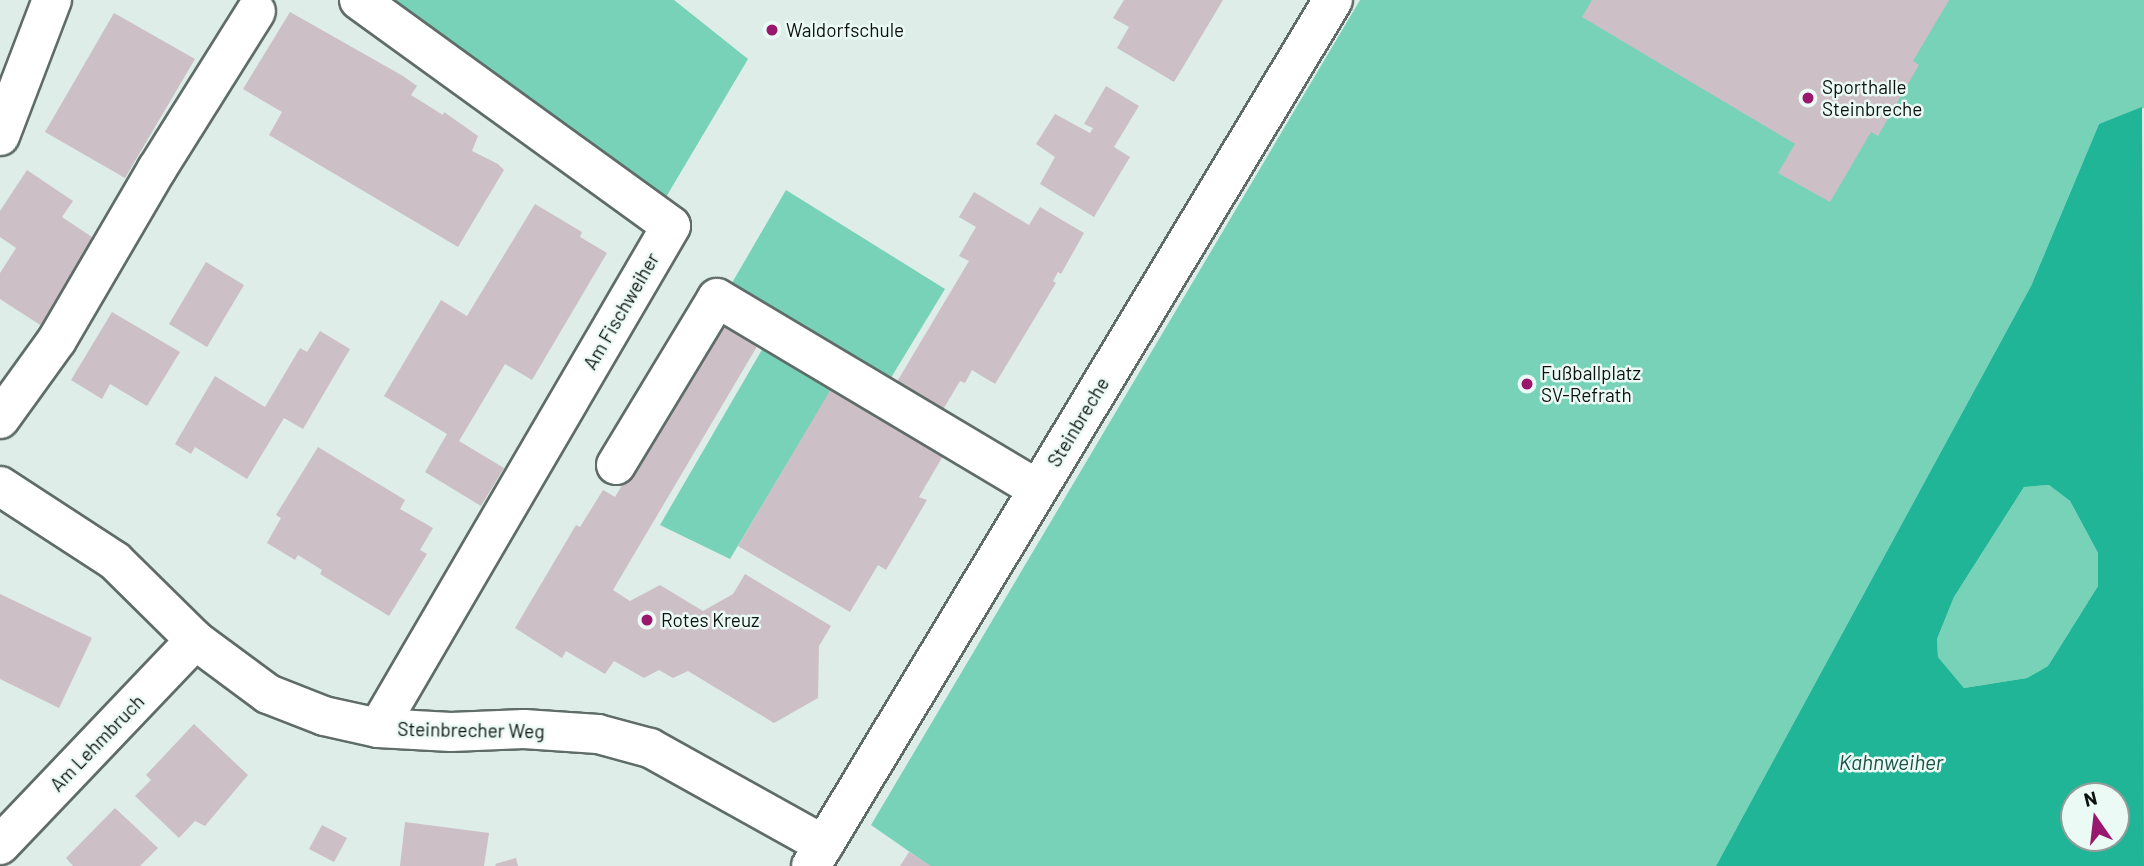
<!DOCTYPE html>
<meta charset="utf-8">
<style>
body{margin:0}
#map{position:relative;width:2144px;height:866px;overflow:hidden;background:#deede8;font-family:Barlow,sans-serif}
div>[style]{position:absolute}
.green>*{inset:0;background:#78d2b8}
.water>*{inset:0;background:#1fb596}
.building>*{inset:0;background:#ccbfc5}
.roads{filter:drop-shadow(2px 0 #5f6c68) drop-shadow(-2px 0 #5f6c68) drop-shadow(0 2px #5f6c68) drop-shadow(0 -2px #5f6c68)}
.minor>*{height:38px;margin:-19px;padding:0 19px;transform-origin:19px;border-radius:19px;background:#fff}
.dots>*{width:19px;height:19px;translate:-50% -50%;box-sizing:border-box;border:4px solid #ebfaf5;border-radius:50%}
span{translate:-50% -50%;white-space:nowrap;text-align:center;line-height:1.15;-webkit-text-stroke:5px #ebfaf5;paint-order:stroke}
.poi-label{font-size:19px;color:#0d1210}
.left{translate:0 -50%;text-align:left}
.street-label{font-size:19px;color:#0d1210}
.water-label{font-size:21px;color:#1a5144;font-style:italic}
.north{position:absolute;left:2060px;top:782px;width:70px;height:70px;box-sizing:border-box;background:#ebfaf5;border:2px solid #929d99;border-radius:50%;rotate:346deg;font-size:19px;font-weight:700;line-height:28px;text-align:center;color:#0d1210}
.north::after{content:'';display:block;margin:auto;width:24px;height:32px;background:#99176c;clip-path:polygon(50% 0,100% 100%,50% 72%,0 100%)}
</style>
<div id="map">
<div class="green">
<i style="clip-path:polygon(380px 0,674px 0,748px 59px,653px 219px)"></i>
<i style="clip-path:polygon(1360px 0,2144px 0,2144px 108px,2099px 124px,2031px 286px,1716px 866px,930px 866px,871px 825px)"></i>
<i style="clip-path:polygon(786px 190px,945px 289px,889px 381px,729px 288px)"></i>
<i style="clip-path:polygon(763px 348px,833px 387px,730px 559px,660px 525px)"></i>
<i style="clip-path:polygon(2049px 485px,2070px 501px,2098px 553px,2098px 586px,2048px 666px,2027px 678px,1964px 688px,1938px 657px,1937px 639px,1954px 597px,2024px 487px)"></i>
</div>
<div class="water">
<i style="clip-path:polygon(evenodd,2142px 107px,2144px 866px,1716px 866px,2031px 286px,2099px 124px,2142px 107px,2049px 485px,2070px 501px,2098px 553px,2098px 586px,2048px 666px,2027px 678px,1964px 688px,1938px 657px,1937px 639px,1954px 597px,2024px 487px,2049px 485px,2142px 107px,2074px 796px,2116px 796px,2116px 838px,2074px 838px,2074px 796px)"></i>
</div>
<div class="building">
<i style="clip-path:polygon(1124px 0,1223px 0,1174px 82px,1117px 48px,1129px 27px,1113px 18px)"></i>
<i style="clip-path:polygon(1592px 0,1949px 0,1913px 61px,1919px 65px,1878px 136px,1871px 132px,1830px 202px,1778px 173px,1795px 144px,1582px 17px)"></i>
<i style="clip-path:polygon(290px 12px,403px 76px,417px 86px,411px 95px,443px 115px,444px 112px,478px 136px,472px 151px,498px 164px,504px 170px,458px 247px,269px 135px,282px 112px,243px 89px)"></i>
<i style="clip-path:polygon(114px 13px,195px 59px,125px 178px,45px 132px)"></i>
<i style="clip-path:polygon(1106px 86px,1139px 106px,1114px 147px,1130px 157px,1094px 217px,1040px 184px,1055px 157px,1036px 144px,1055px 114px,1090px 133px,1093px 128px,1084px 124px)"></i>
<i style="clip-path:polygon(27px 170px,73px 201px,62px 217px,107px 247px,51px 332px,0 299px,0 273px,16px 248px,0 237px,0 211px)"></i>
<i style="clip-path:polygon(974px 192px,1029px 225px,1040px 207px,1084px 233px,1061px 274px,1058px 272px,1053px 281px,1056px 283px,995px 384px,972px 370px,965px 383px,960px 381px,938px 418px,892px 390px,969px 261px,959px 256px,976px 227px,959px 217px)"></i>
<i style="clip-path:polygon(535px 204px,582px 232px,580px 237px,607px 253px,532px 380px,505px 364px,459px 441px,504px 468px,481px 506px,425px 472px,447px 434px,384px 396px,441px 300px,467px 316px)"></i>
<i style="clip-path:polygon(206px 262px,244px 285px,207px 347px,169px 324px)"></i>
<i style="clip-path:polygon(112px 312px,180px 352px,147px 406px,110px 384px,102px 399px,71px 380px)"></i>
<i style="clip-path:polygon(724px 315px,762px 338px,613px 590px,630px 601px,660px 585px,703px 611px,733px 594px,745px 574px,831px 626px,819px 646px,818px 698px,774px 723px,688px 671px,673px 678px,659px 670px,644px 678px,614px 661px,605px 674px,566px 651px,562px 658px,515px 628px,576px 525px,580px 527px,603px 490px,615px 497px)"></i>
<i style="clip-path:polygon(320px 331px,350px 349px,303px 429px,284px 418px,247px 479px,195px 447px,191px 454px,175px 444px,215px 376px,265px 407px,300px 348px,307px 352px)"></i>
<i style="clip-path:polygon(835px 382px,947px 449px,919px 497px,927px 500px,886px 570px,878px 565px,850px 612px,738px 546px)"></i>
<i style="clip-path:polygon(318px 447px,405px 500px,400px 509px,433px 528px,420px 550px,427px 554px,389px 616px,320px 574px,322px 570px,298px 555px,295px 560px,267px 543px,281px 518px,276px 515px)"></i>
<i style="clip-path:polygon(0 594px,92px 638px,59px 708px,0 679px)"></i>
<i style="clip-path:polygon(194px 724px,248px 775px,205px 826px,195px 821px,179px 838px,135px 796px,151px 780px,146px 775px)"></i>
<i style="clip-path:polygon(115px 808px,158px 848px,140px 866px,73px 866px,66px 858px)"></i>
<i style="clip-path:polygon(405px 822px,489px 833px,484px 866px,400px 866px)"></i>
<i style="clip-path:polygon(322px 825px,347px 838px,334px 862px,309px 849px)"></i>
<i style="clip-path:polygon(909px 852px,931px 866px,900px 866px)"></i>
<i style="clip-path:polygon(516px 858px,518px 866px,496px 866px,495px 864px)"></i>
</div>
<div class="roads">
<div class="minor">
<i style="left:359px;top:0;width:385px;rotate:35.9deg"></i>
<i style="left:671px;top:226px;width:581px;rotate:120.27deg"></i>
<i style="left:0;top:136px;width:146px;rotate:-69.1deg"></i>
<i style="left:0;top:419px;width:97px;rotate:-54.2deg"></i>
<i style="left:57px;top:340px;width:198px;rotate:-59.7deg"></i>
<i style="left:157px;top:169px;width:186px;rotate:-57.9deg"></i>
<i style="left:616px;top:465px;width:195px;rotate:-58.8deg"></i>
<i style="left:717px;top:298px;width:373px;rotate:30.8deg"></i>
<i style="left:0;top:486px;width:137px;rotate:33.1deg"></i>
<i style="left:115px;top:561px;width:112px;rotate:44.6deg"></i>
<i style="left:195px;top:640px;width:91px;rotate:36.5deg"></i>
<i style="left:268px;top:694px;width:60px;rotate:21.4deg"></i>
<i style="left:324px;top:716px;width:55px;rotate:12.5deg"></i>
<i style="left:378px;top:728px;width:73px;rotate:3.1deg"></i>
<i style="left:451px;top:732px;width:73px;rotate:-2.4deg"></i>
<i style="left:524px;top:729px;width:74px;rotate:3.9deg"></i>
<i style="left:598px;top:734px;width:54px;rotate:15.1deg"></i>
<i style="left:650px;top:748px;width:199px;rotate:29.1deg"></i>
<i style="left:0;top:845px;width:283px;rotate:-46.4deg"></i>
<i style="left:811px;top:866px;width:1011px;rotate:-58.92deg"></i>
</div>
</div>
<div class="dots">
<i style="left:772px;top:30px;background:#99176c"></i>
<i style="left:1808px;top:98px;background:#99176c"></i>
<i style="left:1527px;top:384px;background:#99176c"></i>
<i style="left:647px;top:620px;background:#99176c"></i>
</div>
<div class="poi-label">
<span class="left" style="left:786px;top:30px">Waldorfschule</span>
<span class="left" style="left:1822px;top:98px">Sporthalle<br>Steinbreche</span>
<span class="left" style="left:1541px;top:384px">Fußballplatz<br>SV-Refrath</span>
<span class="left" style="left:661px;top:620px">Rotes Kreuz</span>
</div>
<div class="street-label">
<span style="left:621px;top:311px;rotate:-60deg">Am Fischweiher</span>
<span style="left:1078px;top:422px;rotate:-59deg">Steinbreche</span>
<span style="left:471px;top:730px;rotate:1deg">Steinbrecher Weg</span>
<span style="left:97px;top:743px;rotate:-46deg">Am Lehmbruch</span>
</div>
<div class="water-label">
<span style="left:1891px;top:762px">Kahnweiher</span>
</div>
<div class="north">N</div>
</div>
